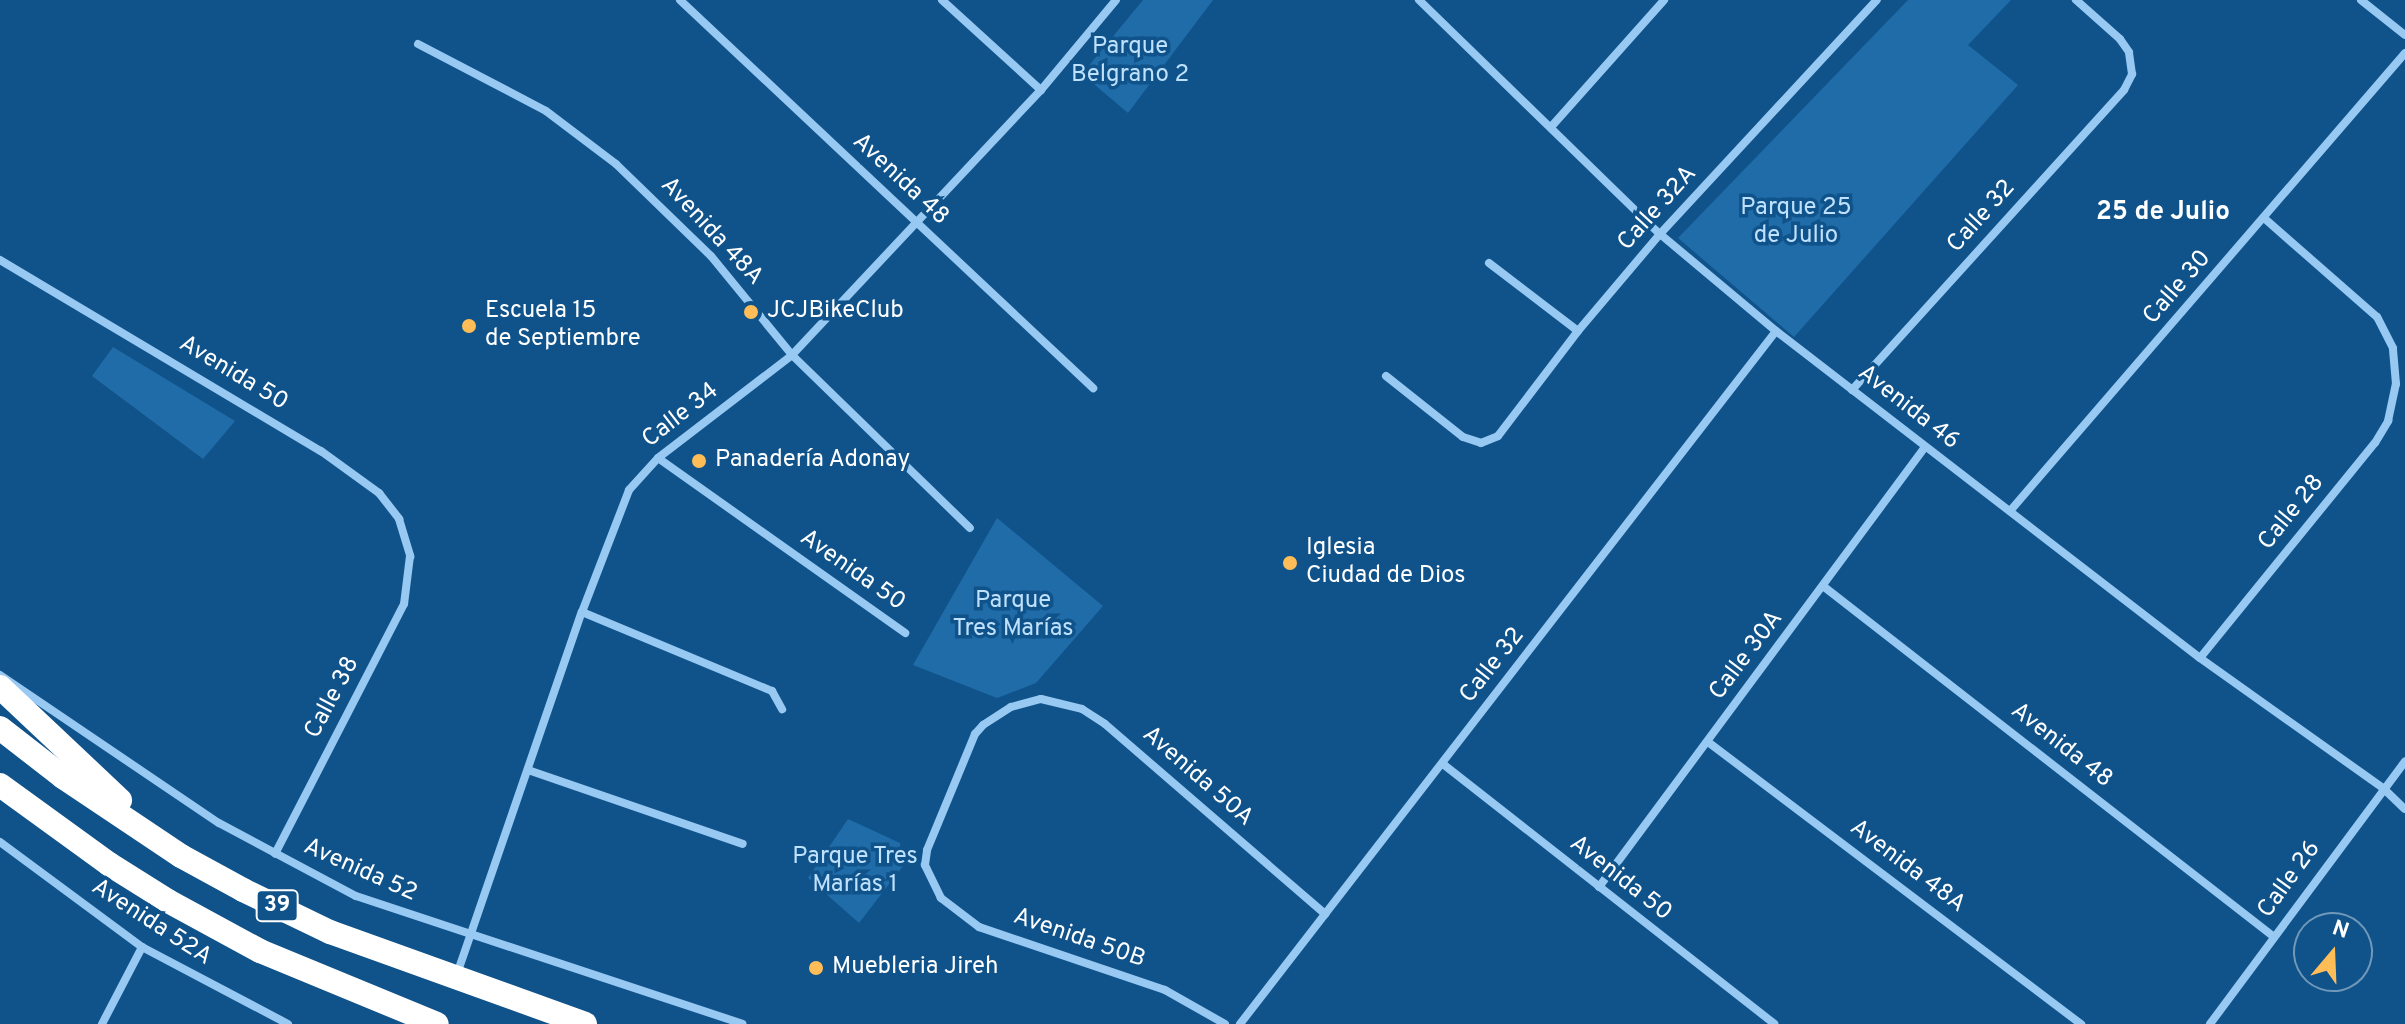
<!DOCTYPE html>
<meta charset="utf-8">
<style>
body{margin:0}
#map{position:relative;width:2405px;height:1024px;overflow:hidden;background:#10538b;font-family:Overpass,sans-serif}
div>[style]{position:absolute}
.green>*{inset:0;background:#1f6ca9}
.street>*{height:8px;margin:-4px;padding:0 4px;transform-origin:4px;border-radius:4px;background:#97c9f2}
.highway>*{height:24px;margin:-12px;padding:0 12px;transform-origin:12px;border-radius:12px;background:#fff}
.dots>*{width:22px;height:22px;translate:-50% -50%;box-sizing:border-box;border:4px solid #10538b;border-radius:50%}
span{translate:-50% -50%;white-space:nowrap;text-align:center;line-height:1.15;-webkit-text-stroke:7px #10538b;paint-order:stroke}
.shield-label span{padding:2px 6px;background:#10538b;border:2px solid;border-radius:6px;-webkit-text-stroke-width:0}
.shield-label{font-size:22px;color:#fff;font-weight:700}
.park-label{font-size:24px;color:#bee1fd}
.street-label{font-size:24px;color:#fff}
.poi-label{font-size:24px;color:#fff}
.left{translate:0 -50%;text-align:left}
.neighbourhood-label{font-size:26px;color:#fff;font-weight:700}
.north{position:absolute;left:2293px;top:912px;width:80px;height:80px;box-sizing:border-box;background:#10538b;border:2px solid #7098b9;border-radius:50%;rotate:19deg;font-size:22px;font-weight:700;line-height:32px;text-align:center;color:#fff}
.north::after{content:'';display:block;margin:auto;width:28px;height:36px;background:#ffbd58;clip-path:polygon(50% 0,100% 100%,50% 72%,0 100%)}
</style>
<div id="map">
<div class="green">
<i style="clip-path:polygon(1143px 0,1213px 0,1128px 113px,1082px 74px)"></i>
<i style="clip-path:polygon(1908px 0,2011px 0,1968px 45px,2018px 85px,1794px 337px,1678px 238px)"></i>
<i style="clip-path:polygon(113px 347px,235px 421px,203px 459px,92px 376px)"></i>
<i style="clip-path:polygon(997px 518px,1103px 606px,1036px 683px,997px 698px,913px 665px)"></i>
<i style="clip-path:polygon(848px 819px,900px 843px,903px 866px,859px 923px,808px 878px)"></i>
</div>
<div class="street">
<i style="left:680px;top:0;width:567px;rotate:43.21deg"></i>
<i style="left:942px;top:0;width:134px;rotate:42.3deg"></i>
<i style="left:1419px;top:0;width:336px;rotate:44.2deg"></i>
<i style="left:1660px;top:234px;width:151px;rotate:39.9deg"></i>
<i style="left:1776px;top:331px;width:535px;rotate:37.64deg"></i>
<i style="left:2200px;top:658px;width:224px;rotate:35.4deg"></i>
<i style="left:2383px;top:788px;width:30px;rotate:44deg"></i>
<i style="left:2361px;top:0;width:56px;rotate:38.5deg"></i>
<i style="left:418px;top:44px;width:144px;rotate:27.6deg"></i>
<i style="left:546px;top:111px;width:88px;rotate:37.1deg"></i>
<i style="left:616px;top:164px;width:132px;rotate:44.1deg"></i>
<i style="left:711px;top:256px;width:128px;rotate:50.7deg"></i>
<i style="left:792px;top:355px;width:248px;rotate:44.2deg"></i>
<i style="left:1551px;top:127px;width:170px;rotate:-48.3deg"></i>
<i style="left:0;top:260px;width:374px;rotate:30.8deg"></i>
<i style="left:321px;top:451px;width:72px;rotate:35.9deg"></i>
<i style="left:379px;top:493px;width:33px;rotate:52deg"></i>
<i style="left:399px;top:519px;width:39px;rotate:73deg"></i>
<i style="left:410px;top:556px;width:48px;rotate:97.1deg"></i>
<i style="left:404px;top:604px;width:281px;rotate:117.3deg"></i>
<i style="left:1489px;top:263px;width:112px;rotate:37.4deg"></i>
<i style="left:1386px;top:376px;width:98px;rotate:38.4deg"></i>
<i style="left:1463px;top:437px;width:19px;rotate:18deg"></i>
<i style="left:1481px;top:443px;width:18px;rotate:-22deg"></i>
<i style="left:1498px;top:436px;width:132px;rotate:-52.7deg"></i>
<i style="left:1578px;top:331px;width:127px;rotate:-49.8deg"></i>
<i style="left:1660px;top:234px;width:319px;rotate:-47.2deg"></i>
<i style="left:1852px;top:390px;width:405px;rotate:-47.8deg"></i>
<i style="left:2124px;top:90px;width:18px;rotate:-63deg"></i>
<i style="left:2132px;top:74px;width:22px;rotate:-98deg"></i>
<i style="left:2129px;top:52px;width:16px;rotate:-125deg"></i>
<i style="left:2120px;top:39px;width:59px;rotate:-138.4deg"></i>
<i style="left:658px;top:458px;width:303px;rotate:35.3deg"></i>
<i style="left:2010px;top:511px;width:605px;rotate:-49.22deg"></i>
<i style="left:1823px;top:586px;width:571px;rotate:37.89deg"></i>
<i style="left:582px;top:612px;width:206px;rotate:22.6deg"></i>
<i style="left:772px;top:691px;width:21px;rotate:61deg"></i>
<i style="left:2200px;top:658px;width:277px;rotate:-50.9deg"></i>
<i style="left:2375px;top:443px;width:26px;rotate:-59deg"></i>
<i style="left:2388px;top:421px;width:38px;rotate:-78deg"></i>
<i style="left:2396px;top:384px;width:36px;rotate:-95deg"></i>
<i style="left:2393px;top:348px;width:35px;rotate:-117deg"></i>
<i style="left:2377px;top:317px;width:149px;rotate:-138.8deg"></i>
<i style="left:0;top:675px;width:264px;rotate:34.1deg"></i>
<i style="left:219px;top:823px;width:155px;rotate:28.1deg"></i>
<i style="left:356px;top:896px;width:407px;rotate:18.3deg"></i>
<i style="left:1708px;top:742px;width:468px;rotate:37.1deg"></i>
<i style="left:1443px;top:764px;width:421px;rotate:38.1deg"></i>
<i style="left:528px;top:770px;width:227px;rotate:19deg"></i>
<i style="left:0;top:842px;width:177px;rotate:36.5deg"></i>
<i style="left:142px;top:947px;width:165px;rotate:27.8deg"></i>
<i style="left:1599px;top:887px;width:548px;rotate:-53.46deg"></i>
<i style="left:457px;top:974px;width:383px;rotate:-71deg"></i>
<i style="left:582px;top:612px;width:131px;rotate:-68.9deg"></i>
<i style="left:629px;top:490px;width:43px;rotate:-47.8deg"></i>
<i style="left:658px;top:458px;width:169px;rotate:-37.5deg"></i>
<i style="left:792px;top:355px;width:364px;rotate:-46.8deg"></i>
<i style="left:1041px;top:90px;width:117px;rotate:-50.2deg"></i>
<i style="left:102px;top:1024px;width:87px;rotate:-62.5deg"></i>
<i style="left:1225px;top:1024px;width:69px;rotate:-150.5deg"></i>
<i style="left:1165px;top:990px;width:196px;rotate:-161.3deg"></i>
<i style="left:979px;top:927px;width:48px;rotate:-142.7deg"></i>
<i style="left:941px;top:898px;width:37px;rotate:-116deg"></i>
<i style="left:925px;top:865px;width:15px;rotate:-82deg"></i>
<i style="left:927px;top:850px;width:126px;rotate:-67.5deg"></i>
<i style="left:975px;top:734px;width:12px;rotate:-48deg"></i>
<i style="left:983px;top:725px;width:33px;rotate:-33deg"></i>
<i style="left:1011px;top:707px;width:31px;rotate:-15deg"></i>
<i style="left:1041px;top:699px;width:42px;rotate:13.7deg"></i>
<i style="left:1082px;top:709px;width:27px;rotate:33deg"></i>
<i style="left:1105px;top:724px;width:291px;rotate:40.8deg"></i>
<i style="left:1240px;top:1024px;width:876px;rotate:-52.28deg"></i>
<i style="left:2210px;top:1024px;width:327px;rotate:-53.4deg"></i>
</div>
<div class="highway">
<i style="left:0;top:687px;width:165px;rotate:43.3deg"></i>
<i style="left:0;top:728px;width:80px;rotate:37.9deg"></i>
<i style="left:63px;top:777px;width:142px;rotate:33.8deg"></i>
<i style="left:181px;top:856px;width:71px;rotate:28.7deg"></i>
<i style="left:243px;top:890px;width:97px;rotate:25.8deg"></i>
<i style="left:330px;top:932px;width:271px;rotate:19.8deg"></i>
<i style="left:0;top:785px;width:135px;rotate:35.9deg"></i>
<i style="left:109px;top:864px;width:70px;rotate:32.1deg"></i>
<i style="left:168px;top:901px;width:105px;rotate:28.5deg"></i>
<i style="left:260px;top:951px;width:191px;rotate:22.4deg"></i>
</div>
<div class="dots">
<i style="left:751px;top:312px;background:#ffbd58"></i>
<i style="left:469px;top:326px;background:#ffbd58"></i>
<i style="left:699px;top:461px;background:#ffbd58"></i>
<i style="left:1290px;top:563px;background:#ffbd58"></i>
<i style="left:816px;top:968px;background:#ffbd58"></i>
</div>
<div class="shield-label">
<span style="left:277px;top:906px">39</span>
</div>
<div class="park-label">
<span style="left:1130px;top:62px">Parque<br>Belgrano 2</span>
<span style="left:1796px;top:223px">Parque 25<br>de Julio</span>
<span style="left:1013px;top:616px">Parque<br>Tres Marías</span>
<span style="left:855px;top:872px">Parque Tres<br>Marías 1</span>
</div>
<div class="street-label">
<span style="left:900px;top:180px;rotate:43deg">Avenida 48</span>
<span style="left:1658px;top:209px;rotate:-48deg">Calle 32A</span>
<span style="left:1982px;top:217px;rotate:-48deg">Calle 32</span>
<span style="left:711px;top:232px;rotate:47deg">Avenida 48A</span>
<span style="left:2178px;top:288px;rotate:-49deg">Calle 30</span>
<span style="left:233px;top:374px;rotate:31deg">Avenida 50</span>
<span style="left:1908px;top:408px;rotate:38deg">Avenida 46</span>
<span style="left:681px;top:416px;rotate:-38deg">Calle 34</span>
<span style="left:2292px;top:513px;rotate:-51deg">Calle 28</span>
<span style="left:852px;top:571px;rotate:35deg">Avenida 50</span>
<span style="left:1747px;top:656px;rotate:-53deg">Calle 30A</span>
<span style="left:1493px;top:666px;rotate:-52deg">Calle 32</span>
<span style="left:333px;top:698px;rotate:-62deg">Calle 38</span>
<span style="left:2061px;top:746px;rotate:38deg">Avenida 48</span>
<span style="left:1197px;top:777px;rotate:41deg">Avenida 50A</span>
<span style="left:1907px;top:867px;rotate:37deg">Avenida 48A</span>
<span style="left:360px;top:871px;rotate:24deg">Avenida 52</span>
<span style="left:1620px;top:879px;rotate:38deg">Avenida 50</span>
<span style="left:2290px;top:880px;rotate:-54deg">Calle 26</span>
<span style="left:151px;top:923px;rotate:33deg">Avenida 52A</span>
<span style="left:1079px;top:939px;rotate:19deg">Avenida 50B</span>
</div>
<div class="poi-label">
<span class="left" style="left:485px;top:326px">Escuela 15<br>de Septiembre</span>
<span class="left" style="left:767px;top:312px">JCJBikeClub</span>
<span class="left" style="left:715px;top:461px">Panadería Adonay</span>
<span class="left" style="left:1306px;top:563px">Iglesia<br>Ciudad de Dios</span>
<span class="left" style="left:832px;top:968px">Muebleria Jireh</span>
</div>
<div class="neighbourhood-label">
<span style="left:2163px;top:213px">25 de Julio</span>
</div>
<div class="north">N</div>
</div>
